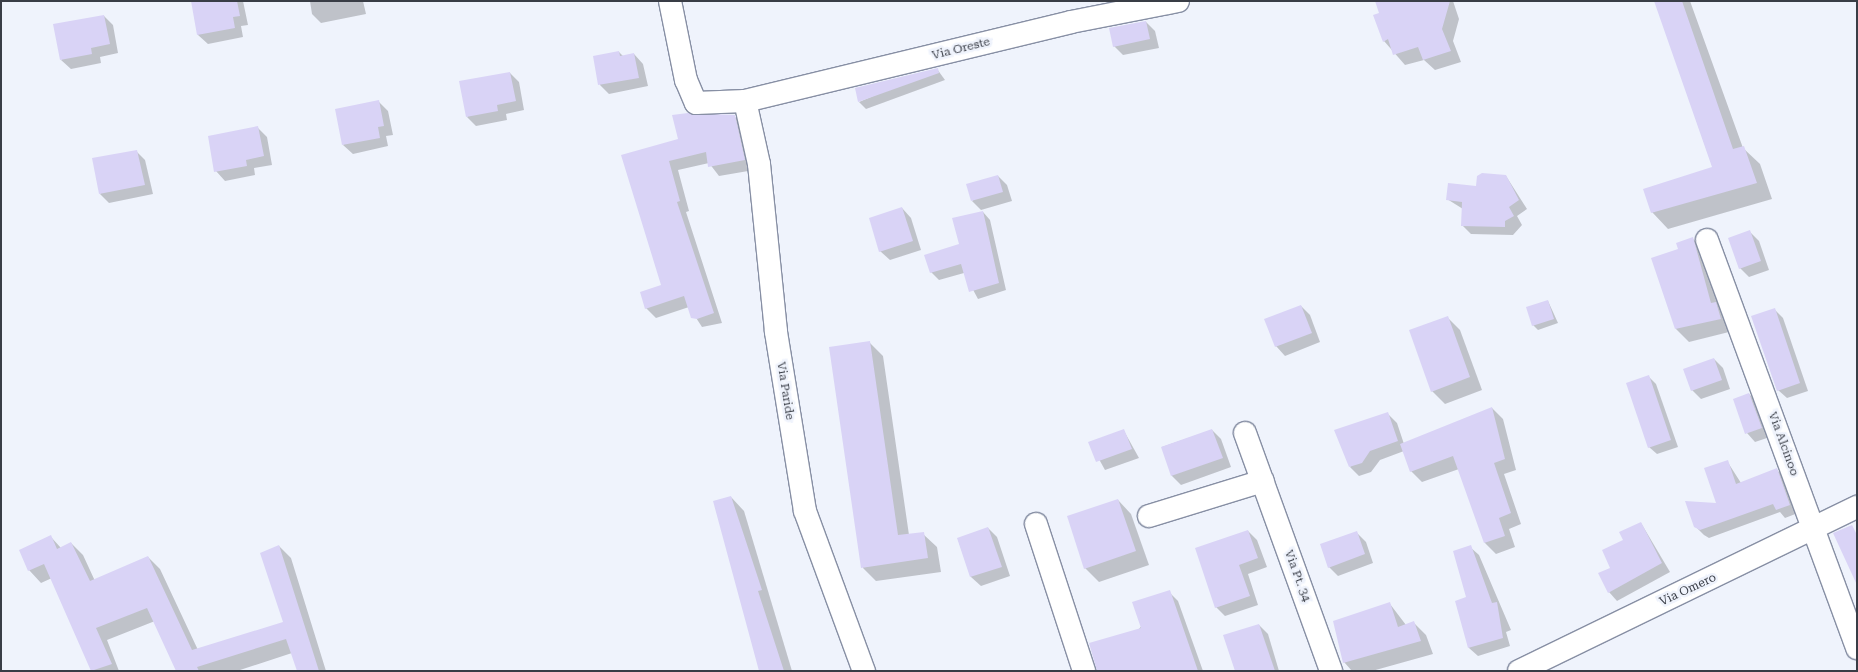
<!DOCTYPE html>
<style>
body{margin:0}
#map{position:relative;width:1858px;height:672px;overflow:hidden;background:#eff3fc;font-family:"Roboto Serif",serif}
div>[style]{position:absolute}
.shadow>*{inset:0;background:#0003}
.building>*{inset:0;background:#d9d3f6}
.roads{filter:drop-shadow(1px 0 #878fa4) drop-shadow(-1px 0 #878fa4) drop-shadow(0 1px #878fa4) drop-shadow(0 -1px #878fa4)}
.minor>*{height:22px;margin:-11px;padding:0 11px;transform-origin:11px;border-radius:11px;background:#fff}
span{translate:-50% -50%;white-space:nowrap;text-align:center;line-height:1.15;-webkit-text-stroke:5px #eff3fc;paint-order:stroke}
.street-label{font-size:12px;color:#393d46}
.frame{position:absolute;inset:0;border:2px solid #393d46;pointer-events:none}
</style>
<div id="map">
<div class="shadow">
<i style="clip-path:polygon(192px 1px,243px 1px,248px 25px,241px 26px,243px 37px,208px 44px,198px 35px)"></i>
<i style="clip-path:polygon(310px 1px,363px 1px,366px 14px,321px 23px,312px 14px)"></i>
<i style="clip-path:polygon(1378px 1px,1453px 1px,1459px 19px,1453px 41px,1461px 62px,1435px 70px,1424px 60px,1405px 65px,1384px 41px)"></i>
<i style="clip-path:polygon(1655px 1px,1690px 1px,1743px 148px,1760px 164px,1772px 199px,1668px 229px,1652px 212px,1713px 168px)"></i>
<i style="clip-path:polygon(104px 16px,113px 25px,118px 53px,100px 57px,101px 63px,71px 69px,61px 60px)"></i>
<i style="clip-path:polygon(1146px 22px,1155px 31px,1159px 48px,1123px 55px,1114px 46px)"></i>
<i style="clip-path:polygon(619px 52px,624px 57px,634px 54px,643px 64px,648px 86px,609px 94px,600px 85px,594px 57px)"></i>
<i style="clip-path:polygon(937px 69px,945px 80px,866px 109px,859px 102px)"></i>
<i style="clip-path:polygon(510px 73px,519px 82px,524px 110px,506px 114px,507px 120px,476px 126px,467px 117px)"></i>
<i style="clip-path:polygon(379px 102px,388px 111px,393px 135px,386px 136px,388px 146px,353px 154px,343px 145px)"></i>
<i style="clip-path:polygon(734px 116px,744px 126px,754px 170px,719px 176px,709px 163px,678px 170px,689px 211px,686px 212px,722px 323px,702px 327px,689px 307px,656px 318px,646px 308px,663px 286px,623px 156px,679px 140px)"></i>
<i style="clip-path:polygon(258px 128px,267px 137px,272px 165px,254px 168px,255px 175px,225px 181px,216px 171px)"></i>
<i style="clip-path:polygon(136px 151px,145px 160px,153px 194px,109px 203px,100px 194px)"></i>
<i style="clip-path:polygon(998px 176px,1007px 185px,1012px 201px,981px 210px,972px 201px)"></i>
<i style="clip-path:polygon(1506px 176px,1527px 209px,1517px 216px,1522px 225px,1513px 235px,1471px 234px,1462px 225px,1463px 209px,1447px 199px)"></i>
<i style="clip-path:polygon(902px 208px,911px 218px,921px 250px,890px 260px,880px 251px)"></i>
<i style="clip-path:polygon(983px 212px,990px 220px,1006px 290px,978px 299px,964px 273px,939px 280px,931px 272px,960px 245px)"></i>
<i style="clip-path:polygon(1750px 232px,1759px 241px,1769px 270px,1749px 277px,1740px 268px)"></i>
<i style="clip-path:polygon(1693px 239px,1706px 252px,1733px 331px,1689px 342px,1676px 329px,1680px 250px)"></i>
<i style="clip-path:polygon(1548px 301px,1558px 323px,1538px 330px,1533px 325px)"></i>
<i style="clip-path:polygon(1301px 306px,1310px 315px,1320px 342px,1285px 356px,1276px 346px)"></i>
<i style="clip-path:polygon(1775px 310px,1783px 318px,1808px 391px,1787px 398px,1778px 390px)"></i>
<i style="clip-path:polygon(1447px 317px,1460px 330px,1482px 390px,1445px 404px,1432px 391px)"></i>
<i style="clip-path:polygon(869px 342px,883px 356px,909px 535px,923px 534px,937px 547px,941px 572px,876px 581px,863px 568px)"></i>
<i style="clip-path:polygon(1714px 359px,1723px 368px,1730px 389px,1701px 399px,1692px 390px)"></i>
<i style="clip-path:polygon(1648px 376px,1656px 384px,1678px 447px,1657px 454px,1649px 447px)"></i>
<i style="clip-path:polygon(1749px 394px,1758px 403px,1770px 437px,1755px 442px,1747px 433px)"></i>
<i style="clip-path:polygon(1492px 408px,1503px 419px,1516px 470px,1504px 474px,1521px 524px,1509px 529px,1515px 547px,1496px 554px,1485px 543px,1459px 469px,1422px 482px,1411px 471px,1404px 451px,1380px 460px,1371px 472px,1359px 476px,1350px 467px,1388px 414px,1397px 423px,1404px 444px)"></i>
<i style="clip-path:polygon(1212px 430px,1221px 439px,1231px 467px,1181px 485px,1172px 476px,1162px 447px)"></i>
<i style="clip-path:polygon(1124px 431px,1139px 458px,1105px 470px,1090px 443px)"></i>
<i style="clip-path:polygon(1727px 461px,1741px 483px,1777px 470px,1785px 478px,1798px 513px,1785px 518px,1780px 512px,1709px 538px,1704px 535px,1695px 526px,1718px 505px)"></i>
<i style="clip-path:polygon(731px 497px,744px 511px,792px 671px,761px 671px)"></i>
<i style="clip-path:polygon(1118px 500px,1131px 514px,1149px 565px,1099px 582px,1085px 568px)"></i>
<i style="clip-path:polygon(1641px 523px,1670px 572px,1617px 601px,1609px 592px,1612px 568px,1624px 541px)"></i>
<i style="clip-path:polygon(988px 528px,997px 537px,1010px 576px,981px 586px,971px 577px,958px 539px)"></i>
<i style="clip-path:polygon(1248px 531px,1257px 540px,1267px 567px,1248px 574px,1258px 605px,1225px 616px,1216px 607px)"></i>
<i style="clip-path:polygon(1357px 533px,1366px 542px,1373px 563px,1338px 576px,1329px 567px)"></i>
<i style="clip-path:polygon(51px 537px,61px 548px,71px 543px,83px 555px,95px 581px,148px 557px,160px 569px,198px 650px,285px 623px,279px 546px,291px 558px,326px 671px,298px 671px,292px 653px,237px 671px,177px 671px,155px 621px,107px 640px,119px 671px,93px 671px,52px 578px,41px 583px,29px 570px)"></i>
<i style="clip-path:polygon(1470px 547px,1479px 555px,1511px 630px,1506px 632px,1510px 646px,1478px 656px,1469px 648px,1456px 602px,1467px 598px)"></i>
<i style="clip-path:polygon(1169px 592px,1178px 601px,1203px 671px,1105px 671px)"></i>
<i style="clip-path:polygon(1390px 604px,1406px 625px,1414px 623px,1426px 635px,1433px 654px,1372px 671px,1352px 671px,1344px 662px)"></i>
<i style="clip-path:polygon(1259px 625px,1268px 634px,1279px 671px,1236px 671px)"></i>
</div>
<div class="building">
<i style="clip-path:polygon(191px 1px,237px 1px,240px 16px,233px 17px,235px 28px,197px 35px)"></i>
<i style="clip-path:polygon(1375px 1px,1450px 1px,1442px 29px,1451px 51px,1423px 60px,1418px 47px,1393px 55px,1388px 39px,1383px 42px,1373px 15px,1379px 13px)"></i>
<i style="clip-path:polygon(1654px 1px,1682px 1px,1733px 149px,1744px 146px,1757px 183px,1651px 213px,1643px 189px,1712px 167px)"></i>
<i style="clip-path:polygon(104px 15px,110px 44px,91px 48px,92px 54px,60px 60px,53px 24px)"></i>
<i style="clip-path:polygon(1146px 21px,1150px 39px,1113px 47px,1109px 28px)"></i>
<i style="clip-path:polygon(619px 51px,620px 56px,634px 53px,639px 78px,598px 85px,593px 56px)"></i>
<i style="clip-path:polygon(938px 68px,939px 73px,858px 102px,855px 88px)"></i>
<i style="clip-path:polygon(510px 72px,516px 101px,497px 105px,498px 111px,466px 117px,459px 81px)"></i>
<i style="clip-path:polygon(379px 100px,384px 126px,378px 127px,380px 138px,342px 145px,335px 109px)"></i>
<i style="clip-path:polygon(688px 113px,735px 115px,745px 160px,708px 167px,706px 152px,669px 161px,680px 201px,677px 202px,714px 313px,697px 319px,691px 318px,684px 296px,645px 309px,640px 292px,661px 285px,621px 155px,678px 139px,672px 115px)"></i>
<i style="clip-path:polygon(258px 126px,264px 156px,246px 160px,247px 166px,214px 172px,208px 136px)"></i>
<i style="clip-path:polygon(137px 150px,145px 185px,99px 194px,92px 158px)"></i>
<i style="clip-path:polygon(1482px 173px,1506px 175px,1519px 200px,1509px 207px,1514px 216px,1505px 221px,1505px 227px,1461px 226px,1462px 202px,1446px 200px,1448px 183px,1476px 186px,1477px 176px)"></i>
<i style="clip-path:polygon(998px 175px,1003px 192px,971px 201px,966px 184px)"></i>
<i style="clip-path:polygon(902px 207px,913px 241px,879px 252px,869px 218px)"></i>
<i style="clip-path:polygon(983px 211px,999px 283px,969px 292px,961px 264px,930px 273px,924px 255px,959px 244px,952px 218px)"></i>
<i style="clip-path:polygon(1750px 230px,1761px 261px,1739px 269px,1728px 238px)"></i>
<i style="clip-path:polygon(1693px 237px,1711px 303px,1716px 302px,1721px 319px,1675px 329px,1651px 258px,1678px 249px,1676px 243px)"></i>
<i style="clip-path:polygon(1548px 300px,1554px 319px,1532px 326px,1526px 307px)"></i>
<i style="clip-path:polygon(1301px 305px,1312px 333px,1275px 347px,1264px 319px)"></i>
<i style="clip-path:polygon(1775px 308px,1800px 383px,1777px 391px,1751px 316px)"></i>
<i style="clip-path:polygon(1448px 316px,1470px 377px,1431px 392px,1409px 330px)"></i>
<i style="clip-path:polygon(870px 341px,898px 535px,924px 532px,928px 558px,861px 568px,829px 347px)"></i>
<i style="clip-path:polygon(1714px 358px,1722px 380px,1691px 391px,1683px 369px)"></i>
<i style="clip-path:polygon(1649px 375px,1671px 440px,1648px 448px,1626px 383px)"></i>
<i style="clip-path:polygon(1749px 393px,1762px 428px,1745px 434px,1733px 399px)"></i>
<i style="clip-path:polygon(1492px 407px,1505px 459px,1494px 463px,1511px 513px,1499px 518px,1505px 536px,1484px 543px,1453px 456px,1410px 472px,1400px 444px)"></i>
<i style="clip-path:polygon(1388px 412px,1398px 441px,1370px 451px,1362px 463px,1349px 467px,1334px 430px)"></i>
<i style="clip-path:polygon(1124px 429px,1132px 449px,1096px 462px,1088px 442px)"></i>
<i style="clip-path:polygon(1212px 429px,1223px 458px,1171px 476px,1161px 447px)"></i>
<i style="clip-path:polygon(1728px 460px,1736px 484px,1777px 468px,1790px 505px,1776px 510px,1773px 504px,1700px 530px,1694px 527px,1685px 501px,1716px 503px,1704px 468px)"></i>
<i style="clip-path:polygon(731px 496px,762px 590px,758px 591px,784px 671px,759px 671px,713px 501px)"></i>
<i style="clip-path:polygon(1118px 499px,1136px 551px,1084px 569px,1067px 516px)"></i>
<i style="clip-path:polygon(1641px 522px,1662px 563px,1608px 593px,1598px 573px,1610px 568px,1602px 550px,1623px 540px,1619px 532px)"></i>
<i style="clip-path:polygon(1852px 525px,1857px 535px,1857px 585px,1833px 533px)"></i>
<i style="clip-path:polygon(988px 527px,1002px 567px,970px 577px,957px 538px)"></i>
<i style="clip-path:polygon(1248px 530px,1258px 558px,1239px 565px,1250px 596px,1215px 608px,1195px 548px)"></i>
<i style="clip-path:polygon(1357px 531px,1365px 554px,1328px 568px,1320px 544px)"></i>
<i style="clip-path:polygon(51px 535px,57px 549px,71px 542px,90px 581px,148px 556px,192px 650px,283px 622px,260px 553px,279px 545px,319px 671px,297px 671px,286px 639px,197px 667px,199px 671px,176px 671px,147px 608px,96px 628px,112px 664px,91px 671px,44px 564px,28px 571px,19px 550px)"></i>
<i style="clip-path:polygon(1471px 545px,1492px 603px,1497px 602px,1503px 638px,1468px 648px,1455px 601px,1466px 597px,1453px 551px)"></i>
<i style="clip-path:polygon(1170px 590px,1198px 671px,1097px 671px,1089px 643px,1141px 628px,1132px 602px)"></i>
<i style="clip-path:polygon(1390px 602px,1398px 627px,1414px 621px,1421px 641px,1343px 663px,1333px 621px)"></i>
<i style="clip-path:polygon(1259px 624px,1275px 671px,1235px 671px,1223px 635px)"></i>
</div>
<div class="roads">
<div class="minor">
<i style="left:670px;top:1px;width:81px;rotate:78.6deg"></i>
<i style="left:686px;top:80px;width:25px;rotate:67deg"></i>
<i style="left:696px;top:103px;width:49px;rotate:-2.3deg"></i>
<i style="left:745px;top:101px;width:335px;rotate:-13.6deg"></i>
<i style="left:1071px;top:22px;width:109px;rotate:-11.1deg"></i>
<i style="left:745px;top:101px;width:65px;rotate:77.5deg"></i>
<i style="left:759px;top:164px;width:169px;rotate:84.2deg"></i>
<i style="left:776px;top:332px;width:181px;rotate:80.8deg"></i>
<i style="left:805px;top:511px;width:171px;rotate:69.8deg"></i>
<i style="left:1707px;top:240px;width:435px;rotate:69.8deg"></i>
<i style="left:1245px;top:433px;width:253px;rotate:70.1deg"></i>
<i style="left:1149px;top:516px;width:119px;rotate:-17.1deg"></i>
<i style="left:1036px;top:524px;width:155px;rotate:71.9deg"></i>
<i style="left:1519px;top:671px;width:376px;rotate:-25.9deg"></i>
</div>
</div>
<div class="street-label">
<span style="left:961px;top:49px;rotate:-14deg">Via Oreste</span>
<span style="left:785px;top:391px;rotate:81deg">Via Paride</span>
<span style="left:1783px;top:444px;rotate:70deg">Via Alcinoo</span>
<span style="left:1297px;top:576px;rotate:70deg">Via Pt. 34</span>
<span style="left:1688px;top:590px;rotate:-25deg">Via Omero</span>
</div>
<div class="frame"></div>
</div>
